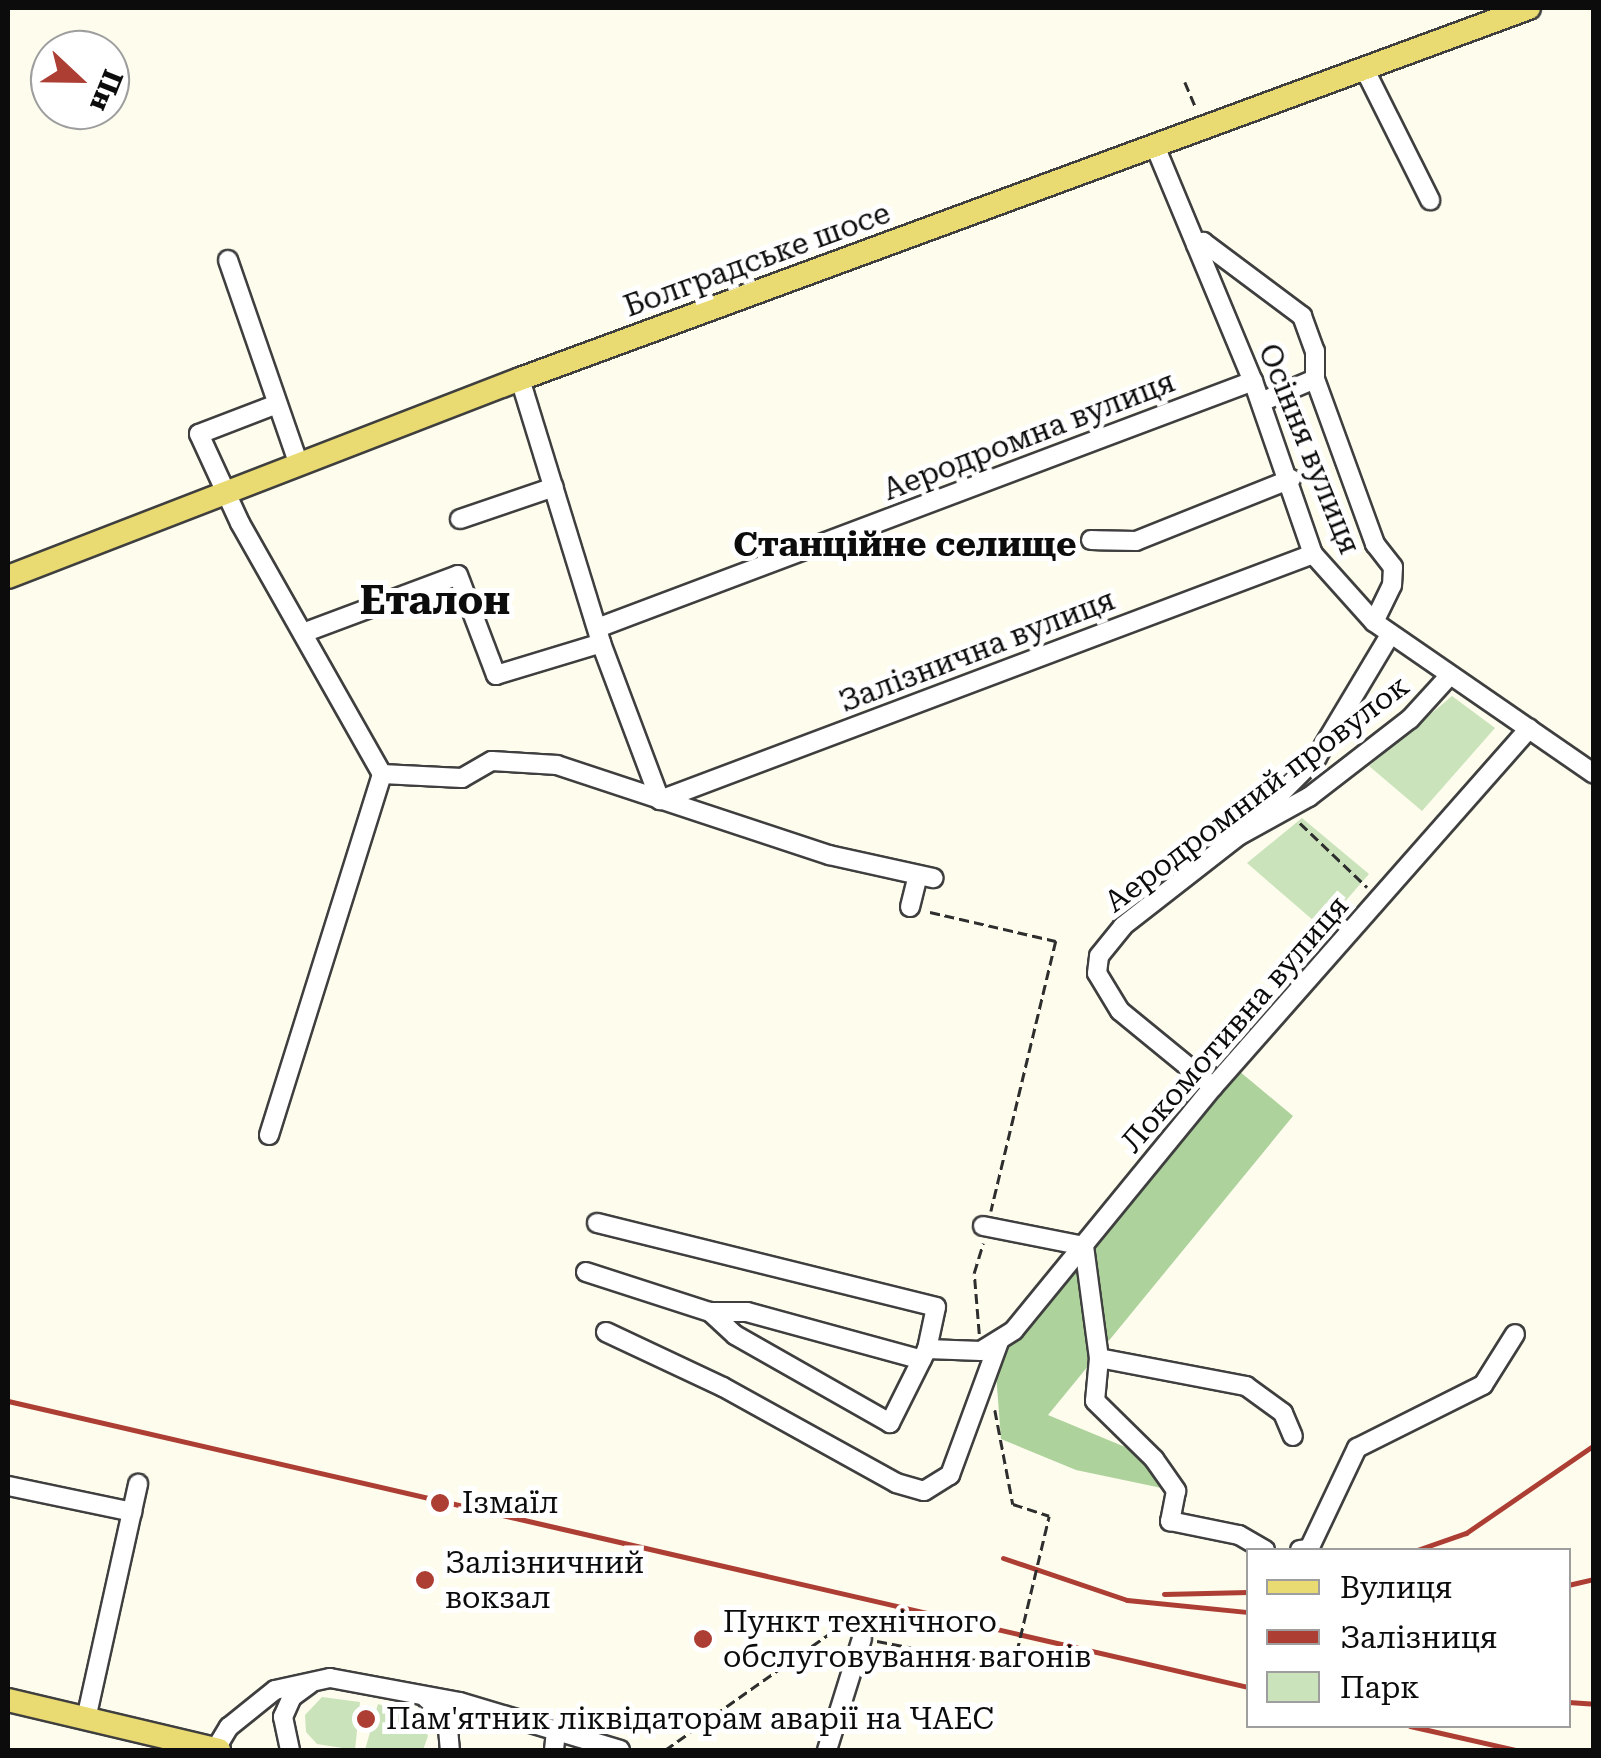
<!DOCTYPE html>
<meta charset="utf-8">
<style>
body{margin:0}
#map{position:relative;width:1601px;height:1758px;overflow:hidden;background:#fdfced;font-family:"Roboto Serif",serif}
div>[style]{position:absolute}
.green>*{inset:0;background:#cbe3bb}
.forest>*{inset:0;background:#add29c}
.path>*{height:2.5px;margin-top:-1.25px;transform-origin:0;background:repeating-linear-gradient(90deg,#2e2e2e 0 10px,transparent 0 15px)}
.roads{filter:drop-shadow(2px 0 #3f3f3f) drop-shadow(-2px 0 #3f3f3f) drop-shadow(0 2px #3f3f3f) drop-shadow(0 -2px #3f3f3f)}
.minor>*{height:18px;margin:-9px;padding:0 9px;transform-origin:9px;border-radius:9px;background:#fff}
.major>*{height:22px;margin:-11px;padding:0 11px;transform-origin:11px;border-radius:11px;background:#e9db71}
.rail>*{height:5px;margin:-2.5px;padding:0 2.5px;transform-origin:2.5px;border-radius:2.5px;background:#ac3e34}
.path-bridge>*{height:2.5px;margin-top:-1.25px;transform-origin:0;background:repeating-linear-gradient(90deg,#2e2e2e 0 10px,transparent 0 15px)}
.dots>*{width:28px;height:28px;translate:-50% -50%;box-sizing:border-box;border:5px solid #fff;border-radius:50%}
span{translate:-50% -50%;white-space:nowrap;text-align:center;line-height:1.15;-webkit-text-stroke:10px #fff;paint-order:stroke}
.street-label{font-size:30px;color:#0c0c0c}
.poi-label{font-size:30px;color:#0c0c0c}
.left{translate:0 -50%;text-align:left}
.quarter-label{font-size:35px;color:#0c0c0c;font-weight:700}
.district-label{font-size:40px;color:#0c0c0c;font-weight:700}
.frame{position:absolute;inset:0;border:10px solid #0c0c0c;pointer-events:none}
.legend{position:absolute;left:1246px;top:1548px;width:325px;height:180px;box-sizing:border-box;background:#fff;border:2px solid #9e9e9e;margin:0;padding:12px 18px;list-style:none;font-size:30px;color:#0c0c0c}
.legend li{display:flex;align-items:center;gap:20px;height:50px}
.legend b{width:50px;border:2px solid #9e9e9e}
.north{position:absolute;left:30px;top:30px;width:100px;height:100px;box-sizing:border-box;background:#fff;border:2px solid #9e9e9e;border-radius:50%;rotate:112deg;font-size:28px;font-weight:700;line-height:40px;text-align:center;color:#0c0c0c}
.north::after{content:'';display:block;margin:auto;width:35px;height:45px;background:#ac3e34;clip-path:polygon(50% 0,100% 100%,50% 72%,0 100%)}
</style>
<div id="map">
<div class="green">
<i style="clip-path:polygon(1452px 696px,1495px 728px,1422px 811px,1369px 766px)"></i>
<i style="clip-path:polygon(1302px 818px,1369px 874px,1322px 928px,1247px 863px)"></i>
<i style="clip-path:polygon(322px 1697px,360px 1702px,355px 1750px,317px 1744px,306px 1732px,305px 1715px)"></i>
<i style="clip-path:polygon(378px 1704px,421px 1717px,428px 1736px,423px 1750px,365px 1750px)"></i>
</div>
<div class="forest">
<i style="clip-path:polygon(1233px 1066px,1293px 1116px,1048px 1415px,1154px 1459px,1176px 1491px,1076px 1470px,1001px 1439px,995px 1360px)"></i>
</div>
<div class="path">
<i style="left:1185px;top:82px;width:28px;rotate:67deg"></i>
<i style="left:1300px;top:823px;width:93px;rotate:43.7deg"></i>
<i style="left:930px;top:912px;width:129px;rotate:13deg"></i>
<i style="left:1056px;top:941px;width:278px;rotate:103.5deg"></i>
<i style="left:979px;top:1334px;width:61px;rotate:-94.7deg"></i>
<i style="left:974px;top:1273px;width:31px;rotate:-73deg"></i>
<i style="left:995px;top:1410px;width:96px;rotate:79.2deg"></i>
<i style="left:1013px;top:1504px;width:38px;rotate:18deg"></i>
<i style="left:877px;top:1641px;width:138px;rotate:10.8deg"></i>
<i style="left:665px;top:1750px;width:206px;rotate:-35.3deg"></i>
<i style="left:833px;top:1631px;width:12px;rotate:14deg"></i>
</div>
<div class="roads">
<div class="minor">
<i style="left:1364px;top:68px;width:148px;rotate:63.4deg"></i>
<i style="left:1155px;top:146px;width:255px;rotate:67.4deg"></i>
<i style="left:1253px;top:381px;width:183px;rotate:70.9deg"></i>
<i style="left:1313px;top:554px;width:91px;rotate:48.1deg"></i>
<i style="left:1374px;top:622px;width:267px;rotate:34.6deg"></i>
<i style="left:1196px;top:245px;width:8px;rotate:-23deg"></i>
<i style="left:1203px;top:242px;width:124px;rotate:36.8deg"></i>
<i style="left:1302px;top:316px;width:37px;rotate:70deg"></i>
<i style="left:1315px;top:351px;width:28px;rotate:90deg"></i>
<i style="left:1315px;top:379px;width:59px;rotate:156.9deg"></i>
<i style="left:228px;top:260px;width:217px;rotate:70.9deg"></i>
<i style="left:520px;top:379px;width:276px;rotate:72.9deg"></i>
<i style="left:601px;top:643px;width:168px;rotate:69.4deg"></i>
<i style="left:660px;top:800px;width:698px;rotate:-20.64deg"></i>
<i style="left:1315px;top:379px;width:176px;rotate:70deg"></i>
<i style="left:1375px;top:544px;width:29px;rotate:52deg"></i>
<i style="left:1393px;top:567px;width:18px;rotate:93deg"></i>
<i style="left:1392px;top:585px;width:41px;rotate:115.9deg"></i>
<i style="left:460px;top:519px;width:99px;rotate:-18.8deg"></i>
<i style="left:1091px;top:540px;width:45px;rotate:1.3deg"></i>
<i style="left:1136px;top:541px;width:167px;rotate:-21.8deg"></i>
<i style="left:600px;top:627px;width:698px;rotate:-20.64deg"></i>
<i style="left:303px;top:633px;width:165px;rotate:-20.5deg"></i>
<i style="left:458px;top:575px;width:107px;rotate:69.2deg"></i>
<i style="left:496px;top:675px;width:110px;rotate:-16.9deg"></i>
<i style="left:382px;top:774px;width:80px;rotate:2.9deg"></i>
<i style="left:462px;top:778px;width:34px;rotate:-30deg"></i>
<i style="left:492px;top:761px;width:65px;rotate:3.5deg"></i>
<i style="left:557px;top:765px;width:287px;rotate:18.3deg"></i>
<i style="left:829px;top:855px;width:107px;rotate:12.5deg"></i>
<i style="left:1245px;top:829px;width:102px;rotate:-45deg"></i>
<i style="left:1317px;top:757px;width:142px;rotate:-59.1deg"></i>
<i style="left:910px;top:907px;width:33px;rotate:-76deg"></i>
<i style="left:1213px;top:1087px;width:120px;rotate:-140.7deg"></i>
<i style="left:1120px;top:1011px;width:44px;rotate:-121.2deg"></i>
<i style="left:1097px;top:973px;width:17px;rotate:-83deg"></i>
<i style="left:1099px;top:956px;width:38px;rotate:-51deg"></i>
<i style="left:1123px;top:926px;width:146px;rotate:-38deg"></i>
<i style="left:1238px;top:836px;width:81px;rotate:-28.8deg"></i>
<i style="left:1309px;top:797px;width:128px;rotate:-37.7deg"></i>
<i style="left:1410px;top:719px;width:59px;rotate:-47.7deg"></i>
<i style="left:269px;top:1135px;width:378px;rotate:-72.6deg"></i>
<i style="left:382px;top:774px;width:288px;rotate:-119.5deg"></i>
<i style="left:240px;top:523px;width:98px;rotate:-114.7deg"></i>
<i style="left:199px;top:434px;width:84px;rotate:-21deg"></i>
<i style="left:597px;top:1223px;width:349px;rotate:13.9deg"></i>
<i style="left:936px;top:1307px;width:43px;rotate:102.1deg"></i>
<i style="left:927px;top:1349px;width:83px;rotate:116.6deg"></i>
<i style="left:890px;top:1423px;width:178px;rotate:-150.4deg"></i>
<i style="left:735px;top:1335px;width:34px;rotate:-137deg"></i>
<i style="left:983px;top:1226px;width:103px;rotate:11.2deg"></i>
<i style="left:1084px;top:1246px;width:113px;rotate:82.4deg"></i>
<i style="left:1099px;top:1358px;width:43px;rotate:95.3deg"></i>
<i style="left:1095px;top:1401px;width:83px;rotate:44.5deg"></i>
<i style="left:1154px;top:1459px;width:39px;rotate:55deg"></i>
<i style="left:1176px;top:1491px;width:31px;rotate:101deg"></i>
<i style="left:1170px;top:1521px;width:70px;rotate:11.5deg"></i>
<i style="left:1239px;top:1535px;width:30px;rotate:30deg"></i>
<i style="left:586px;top:1272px;width:130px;rotate:17.9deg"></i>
<i style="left:710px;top:1312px;width:37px"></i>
<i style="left:747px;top:1312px;width:181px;rotate:15.3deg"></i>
<i style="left:606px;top:1332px;width:129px;rotate:25.2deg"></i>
<i style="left:723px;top:1387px;width:198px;rotate:29deg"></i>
<i style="left:896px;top:1483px;width:29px;rotate:16deg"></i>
<i style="left:924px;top:1491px;width:31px;rotate:-32deg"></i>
<i style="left:950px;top:1475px;width:142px;rotate:-69.8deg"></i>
<i style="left:927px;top:1349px;width:54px;rotate:2.1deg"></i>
<i style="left:981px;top:1351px;width:39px;rotate:-32deg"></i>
<i style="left:1014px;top:1330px;width:314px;rotate:-50.7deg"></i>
<i style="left:1213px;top:1087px;width:478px;rotate:-48.6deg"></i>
<i style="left:1099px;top:1358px;width:150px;rotate:10.8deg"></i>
<i style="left:1246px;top:1386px;width:46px;rotate:36.1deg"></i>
<i style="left:1283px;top:1413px;width:25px;rotate:67deg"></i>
<i style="left:8px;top:1486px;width:127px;rotate:11.8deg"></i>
<i style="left:1300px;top:1550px;width:9px;rotate:-6deg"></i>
<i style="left:1309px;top:1549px;width:112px;rotate:-64.6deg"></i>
<i style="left:1357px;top:1448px;width:141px;rotate:-26.6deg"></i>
<i style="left:1483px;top:1385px;width:60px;rotate:-57.9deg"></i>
<i style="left:425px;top:1697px;width:30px;rotate:42deg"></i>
<i style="left:447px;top:1717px;width:33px;rotate:85deg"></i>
<i style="left:86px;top:1719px;width:241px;rotate:-77.5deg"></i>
<i style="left:215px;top:1750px;width:27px;rotate:-59deg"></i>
<i style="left:229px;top:1727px;width:59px;rotate:-38.8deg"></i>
<i style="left:275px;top:1690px;width:56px;rotate:-12.3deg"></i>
<i style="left:330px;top:1678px;width:132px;rotate:10.5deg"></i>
<i style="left:460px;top:1702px;width:167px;rotate:16.7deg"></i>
<i style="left:290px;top:1750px;width:34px;rotate:-102deg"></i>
<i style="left:283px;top:1717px;width:22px;rotate:-66deg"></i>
<i style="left:292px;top:1697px;width:22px;rotate:-36deg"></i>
<i style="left:554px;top:1750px;width:20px;rotate:-84deg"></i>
<i style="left:827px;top:1750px;width:117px;rotate:-72.6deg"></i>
</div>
<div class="major">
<i style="left:8px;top:577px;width:549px;rotate:-21.14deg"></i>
<i style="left:520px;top:379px;width:1075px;rotate:-20.19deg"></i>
<i style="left:8px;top:1700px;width:217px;rotate:13.3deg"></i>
</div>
</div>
<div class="rail">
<i style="left:8px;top:1401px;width:1273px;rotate:12.99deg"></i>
<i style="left:1417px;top:1550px;width:52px;rotate:-19.1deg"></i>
<i style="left:1466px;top:1533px;width:155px;rotate:-34.5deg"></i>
<i style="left:1003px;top:1558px;width:131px;rotate:18.7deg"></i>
<i style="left:1127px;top:1600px;width:122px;rotate:5.7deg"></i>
<i style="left:1568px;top:1585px;width:27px;rotate:-13deg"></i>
<i style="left:1164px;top:1594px;width:84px;rotate:-1.4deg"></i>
<i style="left:1568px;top:1702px;width:26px;rotate:4deg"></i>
<i style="left:1410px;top:1726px;width:109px;rotate:12.8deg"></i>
</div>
<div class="path-bridge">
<i style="left:1013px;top:1667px;width:155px;rotate:-76.6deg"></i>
</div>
<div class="dots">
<i style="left:440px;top:1503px;background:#ac3e34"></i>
<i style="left:425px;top:1580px;background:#ac3e34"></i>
<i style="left:703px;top:1639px;background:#ac3e34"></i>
<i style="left:366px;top:1719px;background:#ac3e34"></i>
</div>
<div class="street-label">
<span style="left:757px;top:260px;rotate:-20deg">Болградське шосе</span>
<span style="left:1029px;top:436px;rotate:-21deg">Аеродромна вулиця</span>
<span style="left:1309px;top:449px;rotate:68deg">Осіння вулиця</span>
<span style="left:977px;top:651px;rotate:-21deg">Залізнична вулиця</span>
<span style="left:1257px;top:794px;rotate:-37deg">Аеродромний провулок</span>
<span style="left:1235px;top:1024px;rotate:-49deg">Локомотивна вулиця</span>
</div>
<div class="poi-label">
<span class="left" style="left:462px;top:1503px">Ізмаїл</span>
<span class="left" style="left:445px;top:1580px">Залізничний<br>вокзал</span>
<span class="left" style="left:723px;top:1639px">Пункт технічного<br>обслуговування вагонів</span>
<span class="left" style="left:386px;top:1719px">Пам'ятник ліквідаторам аварії на ЧАЕС</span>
</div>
<div class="quarter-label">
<span style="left:905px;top:545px">Станційне селище</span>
</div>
<div class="district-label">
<span style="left:435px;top:601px">Еталон</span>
</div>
<div class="frame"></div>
<ul class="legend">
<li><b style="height:12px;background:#e9db71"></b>Вулиця</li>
<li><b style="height:12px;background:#ac3e34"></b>Залізниця</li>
<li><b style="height:28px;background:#cbe3bb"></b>Парк</li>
</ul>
<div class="north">Пн</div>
</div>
